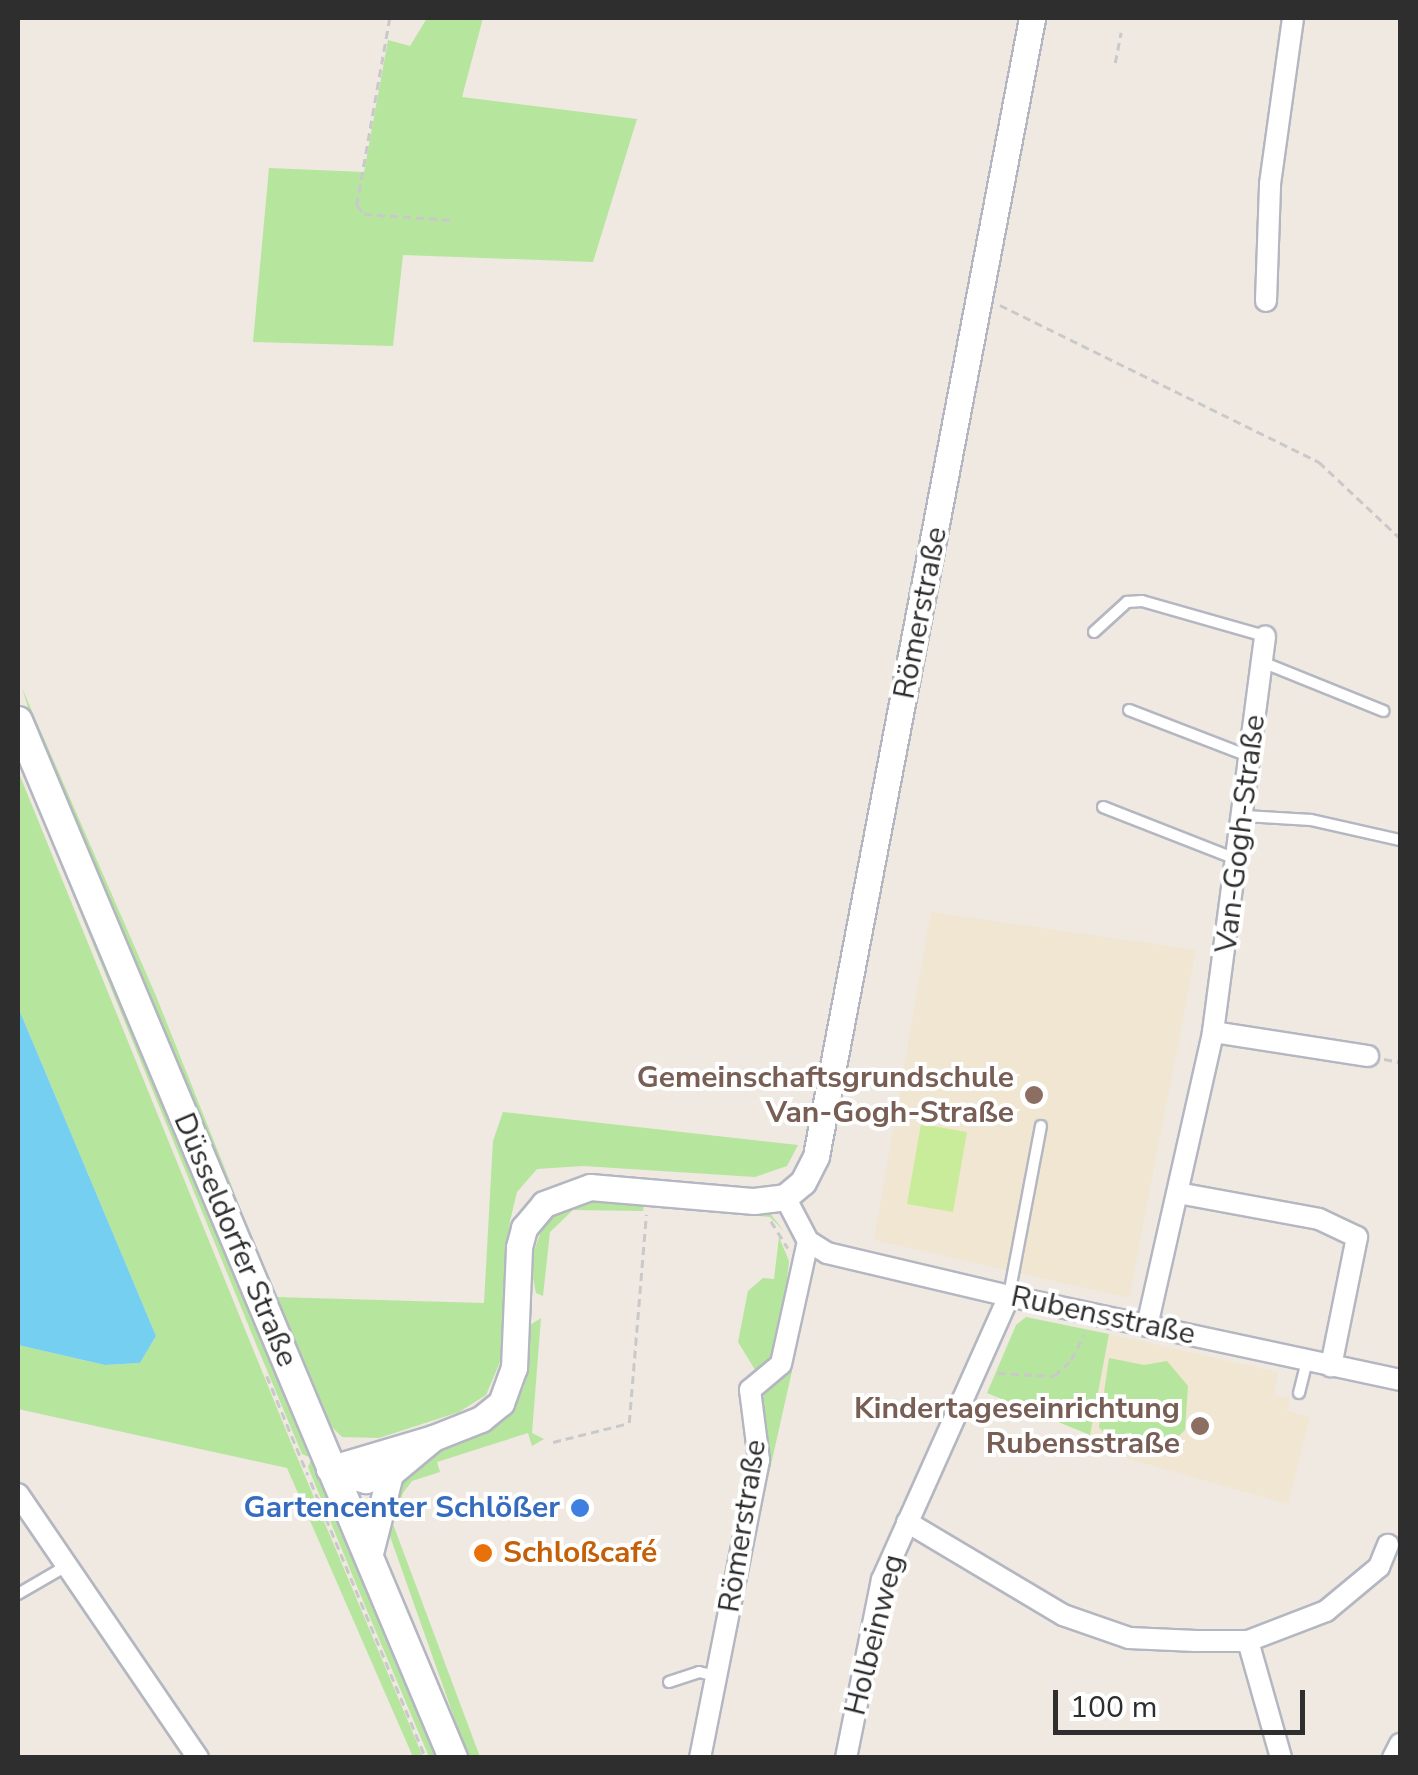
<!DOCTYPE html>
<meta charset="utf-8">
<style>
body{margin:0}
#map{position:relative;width:1418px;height:1775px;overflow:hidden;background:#efe9e1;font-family:"Nunito Sans",sans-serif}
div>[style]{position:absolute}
.education>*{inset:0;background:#f0e6d1}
.green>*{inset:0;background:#b6e59e}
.pitch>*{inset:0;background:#c9ec9a}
.water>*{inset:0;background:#75cff0}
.path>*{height:2.5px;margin-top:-1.25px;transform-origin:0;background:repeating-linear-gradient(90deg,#c9c9c9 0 8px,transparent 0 13px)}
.roads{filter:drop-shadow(2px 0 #b4b7c1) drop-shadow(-2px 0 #b4b7c1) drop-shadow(0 2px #b4b7c1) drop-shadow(0 -2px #b4b7c1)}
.service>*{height:10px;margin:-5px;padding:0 5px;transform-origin:5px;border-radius:5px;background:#fff}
.minor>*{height:20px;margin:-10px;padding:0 10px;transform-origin:10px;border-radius:10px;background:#fff}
.tertiary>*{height:25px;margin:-12.5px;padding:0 12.5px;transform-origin:12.5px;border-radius:12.5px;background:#fff}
.secondary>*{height:28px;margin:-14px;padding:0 14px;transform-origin:14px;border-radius:14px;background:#fff}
.dots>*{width:28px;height:28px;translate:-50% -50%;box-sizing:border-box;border:5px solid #fff;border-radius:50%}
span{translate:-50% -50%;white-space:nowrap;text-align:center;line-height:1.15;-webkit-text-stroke:8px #fff;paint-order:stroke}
.street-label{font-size:30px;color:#2e2e2e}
.education-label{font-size:30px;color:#785e54;font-weight:700}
.right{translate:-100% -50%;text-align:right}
.shop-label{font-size:30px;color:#366cbe;font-weight:700}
.food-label{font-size:30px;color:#c56008;font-weight:700}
.left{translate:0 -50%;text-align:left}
.frame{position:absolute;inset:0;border:20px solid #2e2e2e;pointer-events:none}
.scale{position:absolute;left:1053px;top:1690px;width:252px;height:45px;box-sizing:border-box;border:5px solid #2e2e2e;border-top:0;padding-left:12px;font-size:30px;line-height:35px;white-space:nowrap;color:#2e2e2e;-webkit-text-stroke:8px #fff;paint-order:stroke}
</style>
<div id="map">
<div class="education">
<i style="clip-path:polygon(931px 912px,1196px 950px,1129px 1298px,874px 1240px)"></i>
<i style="clip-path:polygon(1109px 1334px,1278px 1372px,1274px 1395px,1290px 1398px,1287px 1411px,1310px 1417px,1288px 1504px,1087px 1447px)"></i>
</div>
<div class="green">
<i style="clip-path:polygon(427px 18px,483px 18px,462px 97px,637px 119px,593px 262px,403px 255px,393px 346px,253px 342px,269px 168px,364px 172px,388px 40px,410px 46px)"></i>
<i style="clip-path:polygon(22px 688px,156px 996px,239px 1204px,42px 752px)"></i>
<i style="clip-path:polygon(18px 746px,141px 1035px,309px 1457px,302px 1454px,256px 1344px,18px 760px)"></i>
<i style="clip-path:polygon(18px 771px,292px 1445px,423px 1757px,413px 1757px,287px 1468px,18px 1409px,18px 1345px,105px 1365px,140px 1363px,156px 1336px,18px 1007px)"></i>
<i style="clip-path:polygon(503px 1112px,798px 1145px,787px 1166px,755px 1177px,583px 1166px,537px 1169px,517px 1192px,510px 1221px,500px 1362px,486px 1395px,459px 1412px,379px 1438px,342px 1437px,328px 1423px,275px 1297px,484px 1303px,493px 1141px)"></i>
<i style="clip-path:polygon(593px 1197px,768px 1211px,784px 1231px,770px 1217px,644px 1204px,643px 1211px,573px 1210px,550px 1232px,543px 1296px,536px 1293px,530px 1263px,541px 1231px,554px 1215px)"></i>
<i style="clip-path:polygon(779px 1237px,789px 1261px,785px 1299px,771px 1363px,757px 1373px,738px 1342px,748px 1291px,763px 1278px,774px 1279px)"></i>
<i style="clip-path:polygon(1026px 1317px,1109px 1334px,1090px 1435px,987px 1393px,1016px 1325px)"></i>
<i style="clip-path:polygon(541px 1318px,532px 1433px,544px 1439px,532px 1446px,528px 1433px,437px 1462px,440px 1472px,412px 1481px,403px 1493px,393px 1524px,480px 1757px,468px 1757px,385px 1522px,392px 1488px,429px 1456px,490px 1426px,513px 1405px,524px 1387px,530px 1325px)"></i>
<i style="clip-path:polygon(1109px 1358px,1144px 1365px,1167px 1361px,1188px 1386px,1185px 1430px,1161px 1453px,1142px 1451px,1125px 1439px,1110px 1441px,1099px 1427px)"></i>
<i style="clip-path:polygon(788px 1365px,792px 1371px,768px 1478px,762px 1396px)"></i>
<i style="clip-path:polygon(311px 1460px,323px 1490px,436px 1757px,429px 1757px,368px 1613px,308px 1467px)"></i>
</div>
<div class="pitch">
<i style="clip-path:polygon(921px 1124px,967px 1132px,953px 1212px,907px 1204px)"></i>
</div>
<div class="water">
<i style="clip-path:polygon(18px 1007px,156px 1336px,140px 1363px,105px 1365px,18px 1345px)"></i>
</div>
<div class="path">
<i style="left:390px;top:18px;width:190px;rotate:100deg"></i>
<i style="left:357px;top:205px;width:11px;rotate:52deg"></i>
<i style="left:364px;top:214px;width:87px;rotate:3.9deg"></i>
<i style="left:1115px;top:63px;width:31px;rotate:-79deg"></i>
<i style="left:1000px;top:305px;width:356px;rotate:26.2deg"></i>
<i style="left:1319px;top:462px;width:111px;rotate:43.2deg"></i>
<i style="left:1384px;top:1059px;width:16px;rotate:11deg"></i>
<i style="left:771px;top:1221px;width:32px;rotate:58deg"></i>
<i style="left:998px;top:1373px;width:56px;rotate:3.1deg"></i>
<i style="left:1054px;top:1376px;width:23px;rotate:-43deg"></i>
<i style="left:1071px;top:1360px;width:29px;rotate:-63deg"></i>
<i style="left:267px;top:1376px;width:107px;rotate:67.5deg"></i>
<i style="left:553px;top:1442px;width:78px;rotate:-14deg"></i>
<i style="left:629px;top:1423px;width:209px;rotate:-85.3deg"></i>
<i style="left:311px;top:1482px;width:299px;rotate:67.4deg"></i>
</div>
<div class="roads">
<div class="service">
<i style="left:1094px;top:632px;width:45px;rotate:-42.3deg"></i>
<i style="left:1127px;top:602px;width:15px;rotate:-4deg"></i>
<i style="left:1142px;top:601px;width:128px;rotate:15.9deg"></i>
<i style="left:1262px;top:662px;width:131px;rotate:22deg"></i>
<i style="left:1129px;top:710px;width:131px;rotate:21.1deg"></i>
<i style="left:1103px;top:807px;width:145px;rotate:21.4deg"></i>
<i style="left:1245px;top:816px;width:66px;rotate:3.5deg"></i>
<i style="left:1311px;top:820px;width:91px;rotate:12.7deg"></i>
<i style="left:1009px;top:1295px;width:172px;rotate:-79.3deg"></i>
<i style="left:1299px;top:1393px;width:34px;rotate:-76deg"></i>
<i style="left:18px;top:1594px;width:58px;rotate:-30.1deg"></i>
<i style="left:669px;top:1682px;width:32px;rotate:-18deg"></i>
<i style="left:699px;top:1672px;width:17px;rotate:13deg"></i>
</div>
<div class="minor">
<i style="left:1266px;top:301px;width:117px;rotate:-88deg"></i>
<i style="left:1270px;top:184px;width:168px;rotate:-82.1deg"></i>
<i style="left:1213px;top:1032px;width:157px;rotate:8.8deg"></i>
<i style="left:1178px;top:1193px;width:143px;rotate:10.4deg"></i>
<i style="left:1319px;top:1219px;width:42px;rotate:25.3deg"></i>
<i style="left:1357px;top:1237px;width:132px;rotate:101.4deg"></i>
<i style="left:808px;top:1241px;width:22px;rotate:32deg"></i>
<i style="left:827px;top:1253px;width:187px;rotate:13.3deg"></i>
<i style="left:1009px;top:1296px;width:400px;rotate:12.1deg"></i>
<i style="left:1147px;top:1326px;width:301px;rotate:-77.3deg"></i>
<i style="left:1213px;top:1032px;width:399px;rotate:-82.5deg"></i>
<i style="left:18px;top:1494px;width:320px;rotate:55.7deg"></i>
<i style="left:907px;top:1522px;width:182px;rotate:30.8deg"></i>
<i style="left:1063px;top:1615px;width:70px;rotate:19.2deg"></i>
<i style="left:1129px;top:1638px;width:67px;rotate:2.6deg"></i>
<i style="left:1196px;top:1641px;width:52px"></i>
<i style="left:1248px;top:1641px;width:84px;rotate:-21deg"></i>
<i style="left:1326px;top:1611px;width:69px;rotate:-39.7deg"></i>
<i style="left:1379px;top:1567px;width:24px;rotate:-68deg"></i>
<i style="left:1248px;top:1641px;width:122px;rotate:74.2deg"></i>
<i style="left:700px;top:1758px;width:304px;rotate:-78.8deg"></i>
<i style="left:759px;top:1460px;width:71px;rotate:-97.3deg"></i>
<i style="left:750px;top:1390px;width:40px;rotate:-40deg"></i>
<i style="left:781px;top:1364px;width:126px;rotate:-77.6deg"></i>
<i style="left:808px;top:1241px;width:50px;rotate:-117.6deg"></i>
<i style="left:846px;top:1758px;width:182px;rotate:-78.6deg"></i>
<i style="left:882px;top:1580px;width:311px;rotate:-65.9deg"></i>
<i style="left:1393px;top:1758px;width:16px;rotate:-63deg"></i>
</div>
<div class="tertiary">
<i style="left:329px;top:1469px;width:109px;rotate:-16.6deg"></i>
<i style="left:433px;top:1438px;width:52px;rotate:-21.6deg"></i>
<i style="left:481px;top:1419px;width:26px;rotate:-39deg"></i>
<i style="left:501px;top:1403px;width:37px;rotate:-70deg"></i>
<i style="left:514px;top:1368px;width:121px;rotate:-87.6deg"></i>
<i style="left:519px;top:1247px;width:20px;rotate:-75deg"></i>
<i style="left:524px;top:1228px;width:31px;rotate:-50deg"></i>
<i style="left:544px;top:1204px;width:49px;rotate:-20.3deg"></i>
<i style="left:590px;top:1187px;width:165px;rotate:4.9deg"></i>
<i style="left:754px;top:1201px;width:31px;rotate:-7deg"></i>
<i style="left:785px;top:1197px;width:23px;rotate:-40deg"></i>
<i style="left:803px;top:1182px;width:29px;rotate:-63deg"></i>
<i style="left:816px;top:1156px;width:1158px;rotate:-79.25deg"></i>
<i style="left:329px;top:1469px;width:38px;rotate:17deg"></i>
<i style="left:365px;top:1480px;width:26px;rotate:-13deg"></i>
<i style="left:390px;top:1474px;width:56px;rotate:-39.9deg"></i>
<i style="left:369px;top:1557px;width:86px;rotate:-75.8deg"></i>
</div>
<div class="secondary">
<i style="left:18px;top:721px;width:1125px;rotate:67.24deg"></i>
</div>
</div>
<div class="dots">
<i style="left:1034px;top:1095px;background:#8d6e63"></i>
<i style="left:1200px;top:1426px;background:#8d6e63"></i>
<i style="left:580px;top:1508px;background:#3f7fe0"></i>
<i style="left:483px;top:1553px;background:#e8710a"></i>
</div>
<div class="street-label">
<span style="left:921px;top:613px;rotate:-79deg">Römerstraße</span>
<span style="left:1241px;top:834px;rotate:-83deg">Van-Gogh-Straße</span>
<span style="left:235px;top:1240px;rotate:67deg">Düsseldorfer Straße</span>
<span style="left:1103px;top:1316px;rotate:12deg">Rubensstraße</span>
<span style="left:743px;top:1526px;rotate:-81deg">Römerstraße</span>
<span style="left:875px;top:1635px;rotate:-76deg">Holbeinweg</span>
</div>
<div class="education-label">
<span class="right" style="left:1014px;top:1095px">Gemeinschaftsgrundschule<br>Van-Gogh-Straße</span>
<span class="right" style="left:1180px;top:1426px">Kindertageseinrichtung<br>Rubensstraße</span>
</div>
<div class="shop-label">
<span class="right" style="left:560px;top:1508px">Gartencenter Schlößer</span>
</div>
<div class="food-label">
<span class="left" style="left:503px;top:1553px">Schloßcafé</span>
</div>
<div class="frame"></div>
<div class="scale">100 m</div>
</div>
